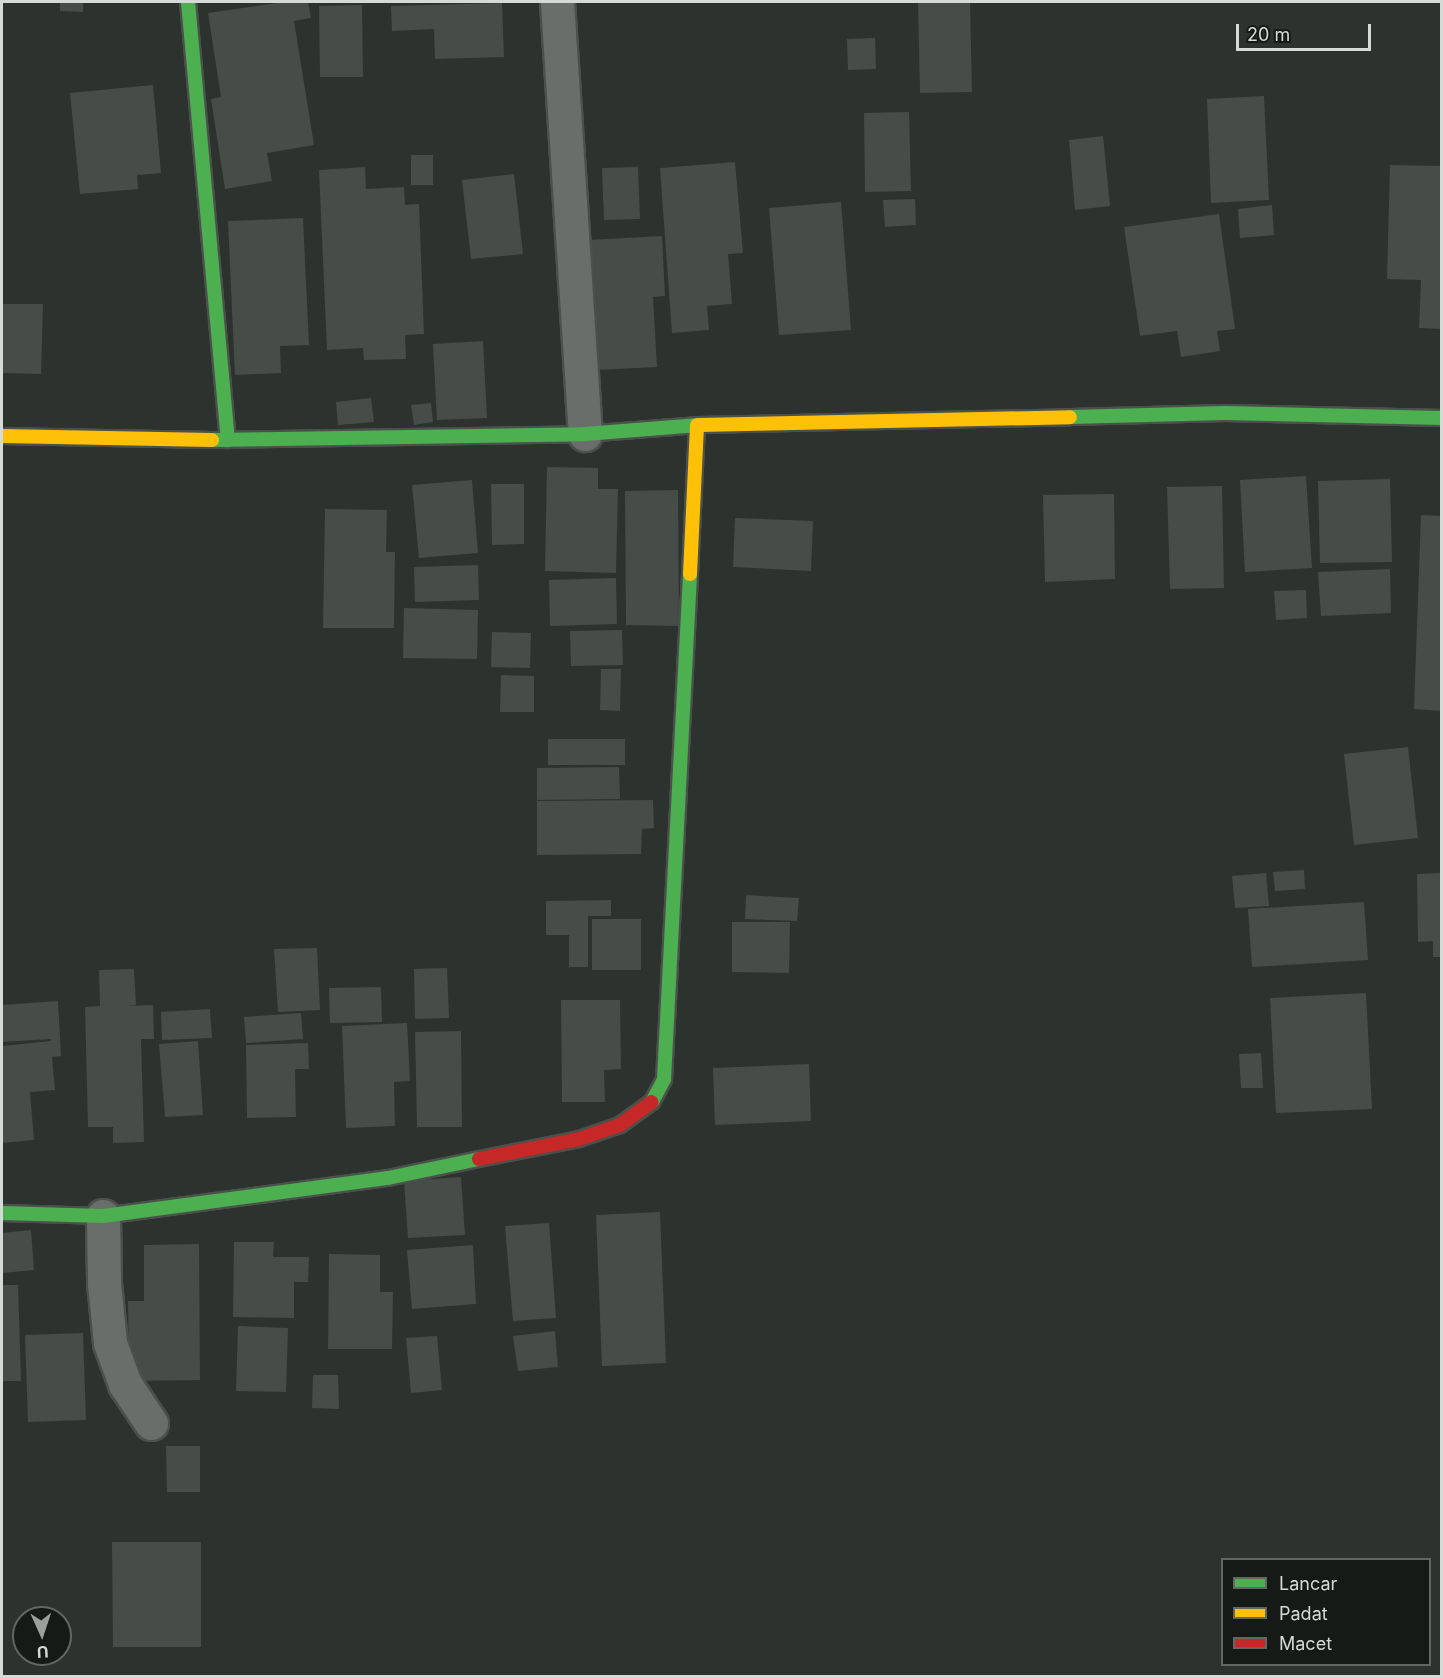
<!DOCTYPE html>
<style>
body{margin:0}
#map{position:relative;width:1443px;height:1678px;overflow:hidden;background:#2c322d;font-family:Inter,sans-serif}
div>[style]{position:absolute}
.building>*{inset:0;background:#464c47}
.roads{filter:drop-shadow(2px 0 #4b504c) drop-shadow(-2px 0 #4b504c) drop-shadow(0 2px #4b504c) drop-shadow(0 -2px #4b504c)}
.street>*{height:33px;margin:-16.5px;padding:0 16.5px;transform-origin:16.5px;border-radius:16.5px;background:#6a6e6b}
.fast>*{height:14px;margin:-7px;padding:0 7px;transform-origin:7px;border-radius:7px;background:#4caf50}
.slow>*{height:14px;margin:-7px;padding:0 7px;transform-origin:7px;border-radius:7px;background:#ffc107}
.jam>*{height:14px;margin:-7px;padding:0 7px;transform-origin:7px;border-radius:7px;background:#c62828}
span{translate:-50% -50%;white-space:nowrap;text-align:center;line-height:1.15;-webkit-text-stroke:5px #161a17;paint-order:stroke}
.frame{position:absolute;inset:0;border:3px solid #d4dad5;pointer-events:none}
.legend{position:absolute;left:1221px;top:1558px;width:210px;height:108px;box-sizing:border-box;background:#161a17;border:2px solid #626763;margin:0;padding:8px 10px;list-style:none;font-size:18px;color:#d4dad5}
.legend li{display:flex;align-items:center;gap:12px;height:30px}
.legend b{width:30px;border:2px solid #626763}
.north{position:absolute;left:12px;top:1606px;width:60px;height:60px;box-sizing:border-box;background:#161a17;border:2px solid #626763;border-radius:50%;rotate:177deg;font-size:16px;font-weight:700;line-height:24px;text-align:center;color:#d4dad5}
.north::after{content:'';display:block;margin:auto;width:21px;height:27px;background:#999f9a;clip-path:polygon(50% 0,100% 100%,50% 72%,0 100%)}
.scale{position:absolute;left:1236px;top:24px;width:135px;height:27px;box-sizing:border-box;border:3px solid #d4dad5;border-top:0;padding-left:8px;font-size:18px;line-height:21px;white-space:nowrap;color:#d4dad5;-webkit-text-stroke:4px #161a17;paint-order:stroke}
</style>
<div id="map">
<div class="building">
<i style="clip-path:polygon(60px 2px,83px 2px,83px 12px,60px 11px)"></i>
<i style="clip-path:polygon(284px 2px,308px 2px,311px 18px,294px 21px,314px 145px,267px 153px,272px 181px,225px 189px,211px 99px,221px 97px,208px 13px)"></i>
<i style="clip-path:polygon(918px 2px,970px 2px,972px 92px,920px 93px)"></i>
<i style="clip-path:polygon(502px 3px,504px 57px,435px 59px,434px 29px,392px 31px,391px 6px)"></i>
<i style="clip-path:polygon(362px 5px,363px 77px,320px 77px,319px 6px)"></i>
<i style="clip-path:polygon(875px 38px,876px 69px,848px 70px,847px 39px)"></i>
<i style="clip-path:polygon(153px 85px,161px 173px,137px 175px,138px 189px,80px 194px,70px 93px)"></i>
<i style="clip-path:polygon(1264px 96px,1269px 200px,1211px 203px,1207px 99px)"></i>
<i style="clip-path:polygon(909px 112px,911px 191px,865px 192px,864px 113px)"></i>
<i style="clip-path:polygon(1103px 136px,1110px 206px,1075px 210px,1069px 140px)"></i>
<i style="clip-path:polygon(411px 155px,433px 155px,433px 185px,411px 185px)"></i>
<i style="clip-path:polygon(735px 162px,743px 253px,728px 254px,732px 304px,707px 306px,709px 330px,672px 333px,660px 168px)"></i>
<i style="clip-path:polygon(1390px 165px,1442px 166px,1442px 329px,1419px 328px,1421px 280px,1387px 279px)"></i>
<i style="clip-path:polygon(365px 167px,366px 189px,404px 187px,405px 205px,419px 204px,424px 334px,405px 335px,406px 359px,364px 360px,363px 348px,327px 350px,319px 170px)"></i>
<i style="clip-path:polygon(638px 167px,640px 219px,604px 220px,602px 168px)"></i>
<i style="clip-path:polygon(514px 174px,523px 254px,471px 259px,462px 180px)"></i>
<i style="clip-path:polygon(915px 199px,916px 225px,885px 227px,883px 200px)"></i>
<i style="clip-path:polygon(841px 202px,851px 330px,779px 335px,769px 208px)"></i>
<i style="clip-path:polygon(1272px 205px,1274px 235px,1240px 238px,1238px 209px)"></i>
<i style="clip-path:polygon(1219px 214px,1235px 329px,1217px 331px,1220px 351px,1181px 357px,1177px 331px,1140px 336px,1124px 227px)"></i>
<i style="clip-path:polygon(303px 218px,309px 345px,280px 346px,281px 373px,235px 375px,228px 221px)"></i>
<i style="clip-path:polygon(662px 236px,665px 296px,653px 297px,657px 367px,595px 370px,588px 240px)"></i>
<i style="clip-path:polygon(2px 304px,43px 304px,41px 374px,2px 373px)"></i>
<i style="clip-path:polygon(483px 341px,487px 418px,437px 420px,433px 344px)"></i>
<i style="clip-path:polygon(371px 398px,374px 422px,338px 425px,336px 402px)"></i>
<i style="clip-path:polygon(431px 403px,433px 422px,414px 425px,411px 405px)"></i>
<i style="clip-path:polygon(547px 467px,598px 468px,598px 489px,618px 489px,616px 573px,545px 571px)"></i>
<i style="clip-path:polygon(1306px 476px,1312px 568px,1245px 572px,1240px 480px)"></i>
<i style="clip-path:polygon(1390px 479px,1392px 562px,1320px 563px,1318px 481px)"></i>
<i style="clip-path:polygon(472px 480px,478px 553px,419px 558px,412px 485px)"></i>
<i style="clip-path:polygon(491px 484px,524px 484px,524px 544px,492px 545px)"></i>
<i style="clip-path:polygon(1222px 486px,1224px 588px,1170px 589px,1167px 487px)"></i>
<i style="clip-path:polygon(678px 490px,679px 626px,626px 625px,625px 491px)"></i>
<i style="clip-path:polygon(1114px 494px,1115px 579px,1045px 582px,1043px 495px)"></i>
<i style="clip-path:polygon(325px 509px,387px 510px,386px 552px,395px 552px,394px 628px,323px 628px)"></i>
<i style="clip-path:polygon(1421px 515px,1442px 516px,1442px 711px,1414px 709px)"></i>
<i style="clip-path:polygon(735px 518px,813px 521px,811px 571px,733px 567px)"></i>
<i style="clip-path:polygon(478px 565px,479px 600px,415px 602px,414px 567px)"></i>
<i style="clip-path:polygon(1390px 569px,1391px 613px,1321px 616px,1318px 572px)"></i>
<i style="clip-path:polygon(616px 578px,617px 624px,550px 626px,549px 580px)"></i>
<i style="clip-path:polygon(1306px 590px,1307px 618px,1276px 620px,1274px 591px)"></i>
<i style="clip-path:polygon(404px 608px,478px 610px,477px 659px,403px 658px)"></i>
<i style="clip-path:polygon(622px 630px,623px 665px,571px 666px,570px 631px)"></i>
<i style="clip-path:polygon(492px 632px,531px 633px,530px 668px,491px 667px)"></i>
<i style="clip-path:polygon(601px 669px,621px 669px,620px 711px,600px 710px)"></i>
<i style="clip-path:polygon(501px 675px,534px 676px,534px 712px,500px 712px)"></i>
<i style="clip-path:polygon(548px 739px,625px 739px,625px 765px,548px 765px)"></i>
<i style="clip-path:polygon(1408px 747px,1418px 838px,1354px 845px,1344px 754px)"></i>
<i style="clip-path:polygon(619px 767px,620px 799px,537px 800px,537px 768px)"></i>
<i style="clip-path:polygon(653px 800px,654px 828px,642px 829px,641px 854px,537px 855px,537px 801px)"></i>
<i style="clip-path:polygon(1304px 870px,1305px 889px,1275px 891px,1273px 872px)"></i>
<i style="clip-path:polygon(1266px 873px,1269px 906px,1235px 908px,1232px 876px)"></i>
<i style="clip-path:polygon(1442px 873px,1442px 957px,1433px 957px,1433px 941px,1418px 942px,1417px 874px)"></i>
<i style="clip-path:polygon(746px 895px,799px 898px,797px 921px,745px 919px)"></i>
<i style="clip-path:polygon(611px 900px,611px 916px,588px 916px,588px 967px,569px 967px,569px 935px,546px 935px,546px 901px)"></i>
<i style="clip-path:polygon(1364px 902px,1368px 960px,1252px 967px,1248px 909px)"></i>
<i style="clip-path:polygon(592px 919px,641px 919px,641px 970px,592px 970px)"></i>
<i style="clip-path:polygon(732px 922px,790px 922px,789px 973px,732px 972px)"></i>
<i style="clip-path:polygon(317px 948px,320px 1010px,278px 1012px,274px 949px)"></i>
<i style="clip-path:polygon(447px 968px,449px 1018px,415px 1019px,414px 969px)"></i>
<i style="clip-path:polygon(134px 969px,136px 1005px,127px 1006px,153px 1005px,154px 1039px,141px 1039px,144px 1142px,113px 1143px,113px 1127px,88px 1127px,85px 1007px,100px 1006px,99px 970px)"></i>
<i style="clip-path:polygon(381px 987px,382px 1022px,330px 1023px,329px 988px)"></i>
<i style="clip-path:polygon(1366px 993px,1372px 1109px,1276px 1113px,1270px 998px)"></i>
<i style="clip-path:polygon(561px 1000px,620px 1000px,621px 1069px,604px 1070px,605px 1102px,562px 1102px)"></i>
<i style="clip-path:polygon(58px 1001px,61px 1056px,52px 1057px,55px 1090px,30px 1092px,34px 1140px,2px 1143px,2px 1046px,51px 1041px,51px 1039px,2px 1042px,2px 1005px)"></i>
<i style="clip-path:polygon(210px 1009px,212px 1038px,162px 1040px,161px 1012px)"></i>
<i style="clip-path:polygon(301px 1013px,303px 1039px,246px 1043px,244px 1017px)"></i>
<i style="clip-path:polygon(407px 1023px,410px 1081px,394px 1082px,395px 1126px,346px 1128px,342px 1026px)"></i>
<i style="clip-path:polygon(461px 1031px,462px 1127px,417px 1127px,415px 1032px)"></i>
<i style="clip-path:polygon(198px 1041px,203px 1115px,165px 1117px,159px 1044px)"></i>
<i style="clip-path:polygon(308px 1043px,309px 1069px,295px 1069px,296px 1117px,247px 1118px,246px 1045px)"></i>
<i style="clip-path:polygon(1261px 1053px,1263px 1088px,1241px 1088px,1239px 1054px)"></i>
<i style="clip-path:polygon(809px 1064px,811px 1121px,715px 1125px,713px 1068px)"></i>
<i style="clip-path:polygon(461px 1177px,465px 1235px,408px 1238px,404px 1181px)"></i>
<i style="clip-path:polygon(660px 1212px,666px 1363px,602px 1366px,596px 1215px)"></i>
<i style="clip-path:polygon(549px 1223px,556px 1318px,513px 1321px,505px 1226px)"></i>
<i style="clip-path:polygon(31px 1230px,34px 1270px,2px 1273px,2px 1233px)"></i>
<i style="clip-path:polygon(234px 1242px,274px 1242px,273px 1257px,309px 1257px,308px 1282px,294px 1282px,294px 1318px,233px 1317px)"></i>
<i style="clip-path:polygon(199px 1244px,200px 1380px,129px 1381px,128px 1301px,144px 1301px,144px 1245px)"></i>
<i style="clip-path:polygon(473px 1245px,476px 1304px,412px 1309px,407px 1250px)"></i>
<i style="clip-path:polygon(329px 1254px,380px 1255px,380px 1292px,393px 1292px,392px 1349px,328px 1349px)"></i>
<i style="clip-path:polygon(2px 1285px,18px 1285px,21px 1381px,2px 1381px)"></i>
<i style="clip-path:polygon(238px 1326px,288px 1328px,286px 1392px,236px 1391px)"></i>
<i style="clip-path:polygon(555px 1331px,558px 1367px,518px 1371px,513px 1336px)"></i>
<i style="clip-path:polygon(83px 1333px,86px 1420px,28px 1422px,25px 1335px)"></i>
<i style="clip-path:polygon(437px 1336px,442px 1390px,411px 1393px,406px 1338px)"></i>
<i style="clip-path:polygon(313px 1375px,338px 1375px,339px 1409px,312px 1408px)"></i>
<i style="clip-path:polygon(166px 1446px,200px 1446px,200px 1492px,167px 1492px)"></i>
<i style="clip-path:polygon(112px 1542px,201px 1542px,201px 1647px,113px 1647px)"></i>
</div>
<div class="roads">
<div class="street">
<i style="left:557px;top:2px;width:433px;rotate:86.3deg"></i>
<i style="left:103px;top:1216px;width:67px;rotate:89.1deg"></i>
<i style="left:104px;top:1283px;width:60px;rotate:84.3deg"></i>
<i style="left:110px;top:1343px;width:44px;rotate:69.9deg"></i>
<i style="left:125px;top:1384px;width:47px;rotate:56.3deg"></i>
</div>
<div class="fast">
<i style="left:188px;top:2px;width:440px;rotate:84.8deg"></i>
<i style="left:1070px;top:417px;width:155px;rotate:-1.5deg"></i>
<i style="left:1225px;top:413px;width:217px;rotate:1.3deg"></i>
<i style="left:212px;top:440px;width:373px;rotate:-0.9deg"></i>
<i style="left:585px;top:434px;width:114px;rotate:-4.5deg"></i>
<i style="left:652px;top:1102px;width:26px;rotate:-62deg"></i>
<i style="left:664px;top:1079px;width:506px;rotate:-87.05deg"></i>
<i style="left:2px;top:1213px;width:101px;rotate:1.7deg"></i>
<i style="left:103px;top:1216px;width:288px;rotate:-7.6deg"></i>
<i style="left:388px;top:1178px;width:93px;rotate:-11.8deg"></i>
</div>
<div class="slow">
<i style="left:699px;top:425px;width:371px;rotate:-1.2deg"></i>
<i style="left:2px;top:436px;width:210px;rotate:1.1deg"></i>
<i style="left:690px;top:574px;width:149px;rotate:-87.3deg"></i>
</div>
<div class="jam">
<i style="left:479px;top:1159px;width:102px;rotate:-11.3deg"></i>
<i style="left:579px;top:1139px;width:43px;rotate:-18.9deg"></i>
<i style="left:620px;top:1125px;width:39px;rotate:-36deg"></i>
</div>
</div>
<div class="frame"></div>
<ul class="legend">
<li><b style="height:8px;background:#4caf50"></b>Lancar</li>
<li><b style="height:8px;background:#ffc107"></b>Padat</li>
<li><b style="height:8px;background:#c62828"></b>Macet</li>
</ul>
<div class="north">U</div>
<div class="scale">20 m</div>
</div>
